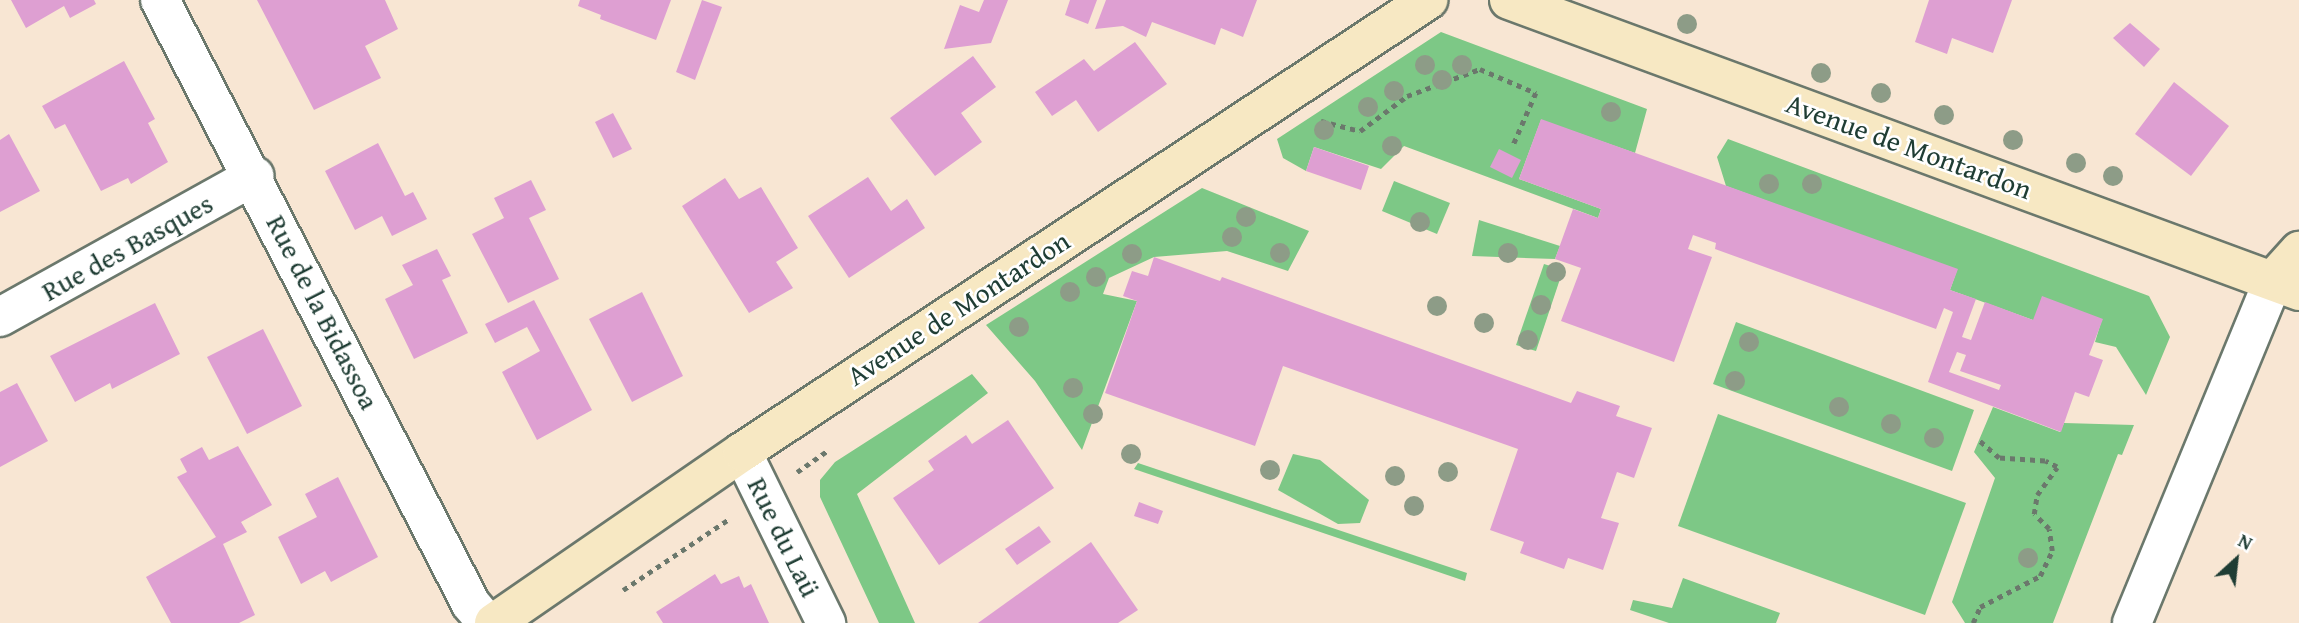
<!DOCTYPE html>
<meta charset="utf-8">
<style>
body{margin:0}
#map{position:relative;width:2299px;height:623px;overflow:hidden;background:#f8e6d3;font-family:"Gentium Book Plus",serif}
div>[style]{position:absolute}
.green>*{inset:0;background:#7dc886}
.building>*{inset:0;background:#de9fd2}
.path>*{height:4.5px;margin-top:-2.25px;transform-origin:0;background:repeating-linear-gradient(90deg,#6b786c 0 5px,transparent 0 10px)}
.roads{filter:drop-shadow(2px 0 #6b786c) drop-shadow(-2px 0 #6b786c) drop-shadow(0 2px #6b786c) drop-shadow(0 -2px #6b786c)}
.street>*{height:38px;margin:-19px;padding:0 19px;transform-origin:19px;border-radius:19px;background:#fff}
.secondary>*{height:38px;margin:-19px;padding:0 19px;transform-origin:19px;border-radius:19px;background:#f7e8c3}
.trees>*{width:20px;height:20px;margin:-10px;border-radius:50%;background:#8d9c87}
span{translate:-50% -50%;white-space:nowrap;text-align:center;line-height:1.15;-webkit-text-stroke:5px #fff;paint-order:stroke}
.street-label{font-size:28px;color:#1f3d34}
.north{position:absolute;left:2201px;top:525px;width:70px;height:70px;-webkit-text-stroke:5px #fff;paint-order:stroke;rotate:27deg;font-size:19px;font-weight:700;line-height:28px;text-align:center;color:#1f3d34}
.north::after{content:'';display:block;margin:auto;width:24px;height:32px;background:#1f3d34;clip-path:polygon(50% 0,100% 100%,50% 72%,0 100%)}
</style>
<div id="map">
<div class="green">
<i style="clip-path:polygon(1441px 32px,1647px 109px,1635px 153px,1541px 120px,1519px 179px,1601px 209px,1598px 218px,1404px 146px,1381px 169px,1314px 147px,1306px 171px,1283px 158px,1277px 139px)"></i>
<i style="clip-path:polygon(1728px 139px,2149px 296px,2170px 337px,2146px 395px,2116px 347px,2095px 342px,2102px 319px,2033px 320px,1950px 290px,1957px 270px,1726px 186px,1717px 157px)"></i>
<i style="clip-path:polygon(1394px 181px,1450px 203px,1437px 234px,1382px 211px)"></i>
<i style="clip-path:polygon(1202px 188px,1309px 231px,1288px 271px,1227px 251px,1154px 257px,1109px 278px,1103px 294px,1137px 301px,1082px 450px,1035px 381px,986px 325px)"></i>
<i style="clip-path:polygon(1479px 220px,1560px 246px,1555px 259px,1472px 256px)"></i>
<i style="clip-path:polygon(1544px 264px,1563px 270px,1536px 351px,1516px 345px)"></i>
<i style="clip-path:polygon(1736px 322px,1974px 410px,1952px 471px,1713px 384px)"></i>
<i style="clip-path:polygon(972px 374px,988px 393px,857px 494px,915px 623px,879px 623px,820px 497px,820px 480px,835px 462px)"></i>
<i style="clip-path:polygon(1993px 407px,2060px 432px,2064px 423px,2134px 425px,2122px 455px,2118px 454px,2053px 623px,1965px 623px,1952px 602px,1995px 478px,1974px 452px)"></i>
<i style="clip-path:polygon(1718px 414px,1966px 503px,1925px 615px,1678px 526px)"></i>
<i style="clip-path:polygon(1293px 454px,1320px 460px,1369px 500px,1360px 523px,1338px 524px,1278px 490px)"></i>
<i style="clip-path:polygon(1138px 463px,1467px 573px,1465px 581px,1134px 469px)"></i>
<i style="clip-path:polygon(1683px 578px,1780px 613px,1776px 623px,1669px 623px,1630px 610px,1633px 600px,1672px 608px)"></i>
</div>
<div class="building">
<i style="clip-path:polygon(11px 0,94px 0,96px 4px,70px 18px,64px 6px,26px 28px)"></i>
<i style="clip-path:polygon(257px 0,385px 0,398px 29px,365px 46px,381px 78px,314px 110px)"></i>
<i style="clip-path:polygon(580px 0,671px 0,656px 40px,600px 19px,601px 15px,578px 6px)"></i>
<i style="clip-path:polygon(702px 0,722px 7px,695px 80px,676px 72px)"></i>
<i style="clip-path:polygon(984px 0,1008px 0,991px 43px,944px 49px,960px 5px,979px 12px)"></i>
<i style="clip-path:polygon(1070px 0,1097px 0,1088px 24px,1065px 15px)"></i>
<i style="clip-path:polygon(1106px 0,1257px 0,1243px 37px,1221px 28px,1215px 45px,1152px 22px,1146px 37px,1123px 26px,1095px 29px)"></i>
<i style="clip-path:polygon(1929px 0,2012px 0,1993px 53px,1952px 38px,1947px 54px,1915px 42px)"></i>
<i style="clip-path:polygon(2130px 23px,2160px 49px,2144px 67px,2113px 38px)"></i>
<i style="clip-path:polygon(1135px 42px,1167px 84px,1098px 132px,1076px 100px,1052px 116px,1035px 92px,1084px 59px,1094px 71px)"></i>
<i style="clip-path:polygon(973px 56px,996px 87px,961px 113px,982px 142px,935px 176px,890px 118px)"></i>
<i style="clip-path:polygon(124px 61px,155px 119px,148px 123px,168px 162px,131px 184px,128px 178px,101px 191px,65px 124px,55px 129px,42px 106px)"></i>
<i style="clip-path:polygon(2174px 82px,2229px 126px,2191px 176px,2135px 134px)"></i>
<i style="clip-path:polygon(613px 113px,632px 149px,613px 158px,595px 122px)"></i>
<i style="clip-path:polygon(evenodd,1541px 119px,1958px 269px,1950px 290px,1976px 299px,1962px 337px,1971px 340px,1985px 302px,2033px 320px,2042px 296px,2103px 319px,2089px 355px,2103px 360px,2089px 397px,2075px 392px,2061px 432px,1928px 382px,1953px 312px,1944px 308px,1936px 329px,1715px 249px,1716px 243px,1693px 235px,1688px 249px,1712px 257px,1674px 362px,1561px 321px,1581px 268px,1555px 259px,1573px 209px,1598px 218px,1601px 209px,1519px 179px,1541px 119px,1957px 352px,1966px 355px,1960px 371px,2001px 385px,1999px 390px,1949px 372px,1957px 352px)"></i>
<i style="clip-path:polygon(9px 134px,40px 191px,0 212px,0 140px)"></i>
<i style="clip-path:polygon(378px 143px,405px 196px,413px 192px,427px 219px,392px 236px,382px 216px,355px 230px,325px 171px)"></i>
<i style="clip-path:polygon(1314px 147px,1369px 166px,1361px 190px,1306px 171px)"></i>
<i style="clip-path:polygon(1499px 149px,1521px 160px,1512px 178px,1490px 167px)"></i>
<i style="clip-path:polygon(868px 177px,891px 211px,907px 199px,925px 228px,849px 278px,808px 216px)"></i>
<i style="clip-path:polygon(725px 178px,739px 199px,761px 187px,798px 248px,776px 262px,793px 288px,749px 313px,682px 206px)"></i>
<i style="clip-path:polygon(531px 180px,546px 210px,529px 218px,559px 279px,508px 303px,472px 234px,504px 218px,494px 198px)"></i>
<i style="clip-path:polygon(437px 249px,451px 276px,442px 280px,468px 333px,414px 359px,385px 299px,413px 285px,402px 265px)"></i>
<i style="clip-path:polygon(1154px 257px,1220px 281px,1222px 277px,1571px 403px,1577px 391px,1620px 406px,1616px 416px,1652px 428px,1634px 478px,1617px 472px,1601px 518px,1619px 523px,1603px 570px,1568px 558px,1564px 569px,1520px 553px,1524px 542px,1490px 530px,1518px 449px,1283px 366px,1255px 446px,1105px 393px,1137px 301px,1123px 296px,1132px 271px,1148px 276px)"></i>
<i style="clip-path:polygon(642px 292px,683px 376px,632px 402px,589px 319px)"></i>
<i style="clip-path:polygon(534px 300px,592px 410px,537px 440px,502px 372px,540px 351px,527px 327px,495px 343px,485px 324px)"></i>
<i style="clip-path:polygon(155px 303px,180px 354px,112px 389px,110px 383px,75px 402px,50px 356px)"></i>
<i style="clip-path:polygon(263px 329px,302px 406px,247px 434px,207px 357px)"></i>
<i style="clip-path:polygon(17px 383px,48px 441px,0 467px,0 392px)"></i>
<i style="clip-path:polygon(1008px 420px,1054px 488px,939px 565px,893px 498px,934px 470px,928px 461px,966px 435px,972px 444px)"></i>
<i style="clip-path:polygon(238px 446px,272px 505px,241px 522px,247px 532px,223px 544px,255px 615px,239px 623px,171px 623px,146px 577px,216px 537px,177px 477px,187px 472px,180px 459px,202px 447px,209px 460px)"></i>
<i style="clip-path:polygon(338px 477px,378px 557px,331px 582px,325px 571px,301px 584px,278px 537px,317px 517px,305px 494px)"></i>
<i style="clip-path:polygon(1139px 502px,1163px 511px,1158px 524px,1134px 516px)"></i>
<i style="clip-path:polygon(1039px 526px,1051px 542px,1017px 565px,1005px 549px)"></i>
<i style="clip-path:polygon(1091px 542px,1138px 610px,1118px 623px,978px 623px)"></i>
<i style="clip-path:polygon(715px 574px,721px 584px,739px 576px,744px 588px,751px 584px,769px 623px,663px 623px,656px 612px)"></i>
</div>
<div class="path">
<i style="left:1321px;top:121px;width:40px;rotate:14.4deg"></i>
<i style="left:1360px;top:131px;width:59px;rotate:-36.7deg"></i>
<i style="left:1407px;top:96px;width:78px;rotate:-20.3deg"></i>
<i style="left:1480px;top:69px;width:61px;rotate:23.2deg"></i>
<i style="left:1536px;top:93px;width:58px;rotate:113.5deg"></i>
<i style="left:797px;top:472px;width:37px;rotate:-35deg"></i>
<i style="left:623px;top:590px;width:128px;rotate:-33.8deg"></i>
<i style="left:1973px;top:623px;width:17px;rotate:-66deg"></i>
<i style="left:1980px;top:607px;width:68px;rotate:-27.3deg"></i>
<i style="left:2040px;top:576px;width:28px;rotate:-64deg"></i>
<i style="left:2052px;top:551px;width:22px;rotate:-98deg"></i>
<i style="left:2049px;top:529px;width:21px;rotate:-135deg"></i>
<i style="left:2034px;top:514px;width:19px;rotate:-81deg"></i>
<i style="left:2037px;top:495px;width:34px;rotate:-54deg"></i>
<i style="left:2057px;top:467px;width:13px;rotate:-153deg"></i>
<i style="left:2045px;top:461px;width:46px;rotate:-176.3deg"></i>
<i style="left:1999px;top:458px;width:28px;rotate:-139deg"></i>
</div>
<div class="roads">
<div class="street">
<i style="left:160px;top:0;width:679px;rotate:62.76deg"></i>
<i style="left:471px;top:604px;width:25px;rotate:50deg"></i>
<i style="left:0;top:317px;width:291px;rotate:-29deg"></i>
<i style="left:742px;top:452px;width:191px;rotate:63.8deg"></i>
<i style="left:2132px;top:623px;width:372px;rotate:-67.6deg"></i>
</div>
<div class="secondary">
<i style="left:1509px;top:0;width:842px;rotate:20.22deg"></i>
<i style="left:2274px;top:279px;width:38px;rotate:-48deg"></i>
<i style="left:494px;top:623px;width:301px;rotate:-34.6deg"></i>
<i style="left:742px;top:452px;width:822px;rotate:-33.38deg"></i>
</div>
</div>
<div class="trees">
<i style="left:1687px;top:24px"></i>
<i style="left:1425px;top:65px"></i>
<i style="left:1462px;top:65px"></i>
<i style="left:1821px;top:73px"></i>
<i style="left:1442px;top:80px"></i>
<i style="left:1394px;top:91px"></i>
<i style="left:1881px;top:93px"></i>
<i style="left:1368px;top:107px"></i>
<i style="left:1611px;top:112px"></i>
<i style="left:1944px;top:115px"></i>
<i style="left:1324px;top:130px"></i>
<i style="left:2013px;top:140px"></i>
<i style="left:1392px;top:146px"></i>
<i style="left:2076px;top:163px"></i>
<i style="left:2113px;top:176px"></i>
<i style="left:1769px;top:184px"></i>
<i style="left:1812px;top:184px"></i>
<i style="left:1246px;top:217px"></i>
<i style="left:1420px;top:222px"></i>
<i style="left:1232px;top:237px"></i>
<i style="left:1280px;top:253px"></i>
<i style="left:1508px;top:253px"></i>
<i style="left:1132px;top:254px"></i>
<i style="left:1556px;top:272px"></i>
<i style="left:1096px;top:277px"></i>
<i style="left:1070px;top:292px"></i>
<i style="left:1541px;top:305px"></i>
<i style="left:1437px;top:306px"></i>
<i style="left:1484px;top:323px"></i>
<i style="left:1019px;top:327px"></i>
<i style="left:1528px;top:340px"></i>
<i style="left:1749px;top:342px"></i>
<i style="left:1735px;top:381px"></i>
<i style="left:1073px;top:388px"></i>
<i style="left:1839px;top:407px"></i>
<i style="left:1093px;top:414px"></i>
<i style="left:1891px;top:424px"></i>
<i style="left:1934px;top:438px"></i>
<i style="left:1131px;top:454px"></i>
<i style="left:1270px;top:470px"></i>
<i style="left:1448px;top:472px"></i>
<i style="left:1395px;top:476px"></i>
<i style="left:1414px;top:506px"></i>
<i style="left:2028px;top:558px"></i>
</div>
<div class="street-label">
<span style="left:1909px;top:146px;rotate:20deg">Avenue de Montardon</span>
<span style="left:127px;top:247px;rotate:-29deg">Rue des Basques</span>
<span style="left:958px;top:308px;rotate:-33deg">Avenue de Montardon</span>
<span style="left:323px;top:312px;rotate:63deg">Rue de la Bidassoa</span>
<span style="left:784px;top:537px;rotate:64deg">Rue du Laü</span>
</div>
<div class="north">N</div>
</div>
